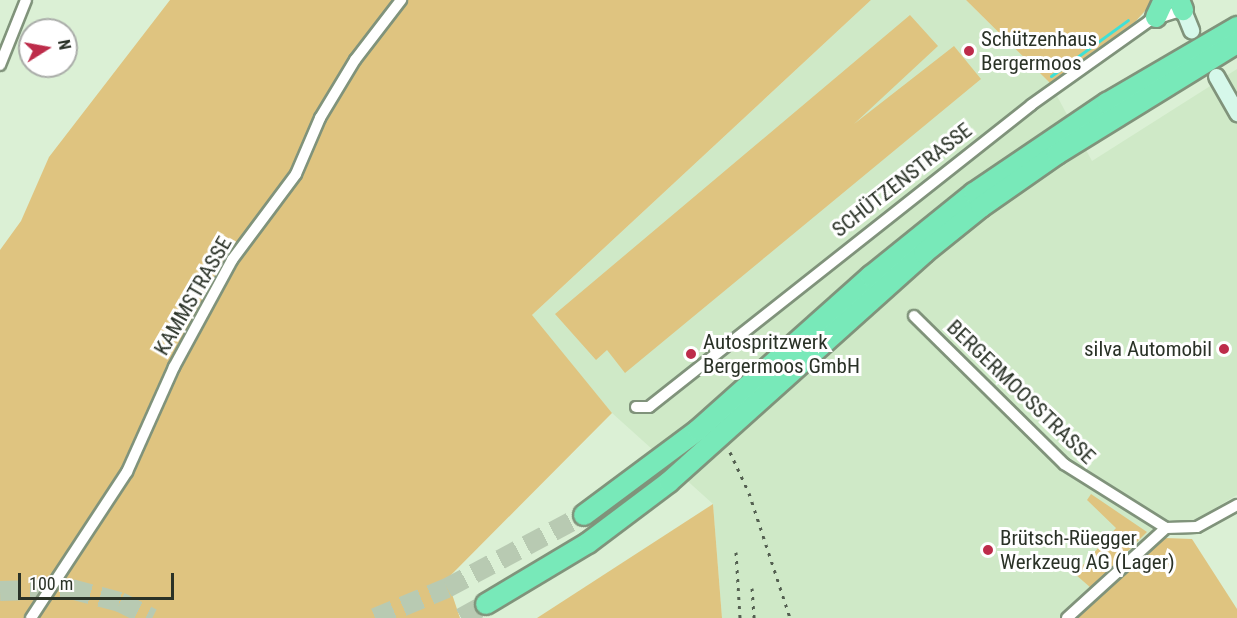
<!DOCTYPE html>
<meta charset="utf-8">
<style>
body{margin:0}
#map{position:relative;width:1237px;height:618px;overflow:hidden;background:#dbf0d5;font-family:"Roboto Condensed",sans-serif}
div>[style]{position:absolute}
.built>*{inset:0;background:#cfe9c7}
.green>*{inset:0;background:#dfc480}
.stream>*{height:3px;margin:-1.5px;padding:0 1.5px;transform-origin:1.5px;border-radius:1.5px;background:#40e0d6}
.motorway-tunnel>*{height:20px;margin-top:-10px;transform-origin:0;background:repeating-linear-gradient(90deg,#b8cab2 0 20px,transparent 0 30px)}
.roads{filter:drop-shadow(2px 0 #80937b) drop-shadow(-2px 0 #80937b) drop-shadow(0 2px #80937b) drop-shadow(0 -2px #80937b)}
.minor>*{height:10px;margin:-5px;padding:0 5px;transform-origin:5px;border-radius:5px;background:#fff}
.secondary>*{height:15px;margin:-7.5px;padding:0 7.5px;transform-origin:7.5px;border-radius:7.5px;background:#d6f8ea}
.motorway>*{height:20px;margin:-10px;padding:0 10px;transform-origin:10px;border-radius:10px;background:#78e9b9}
.rail>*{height:3px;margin-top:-1.5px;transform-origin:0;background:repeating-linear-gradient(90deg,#546051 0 3px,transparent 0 9px)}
.dots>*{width:16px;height:16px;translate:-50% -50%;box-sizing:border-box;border:3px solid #fff;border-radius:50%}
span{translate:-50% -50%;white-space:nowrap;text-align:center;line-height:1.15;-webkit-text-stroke:6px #fff;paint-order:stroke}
.poi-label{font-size:21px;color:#2a3227}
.left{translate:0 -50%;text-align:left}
.right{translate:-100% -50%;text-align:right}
.street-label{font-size:21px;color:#2a3227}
.north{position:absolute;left:18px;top:18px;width:60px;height:60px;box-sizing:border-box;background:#fff;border:2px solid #aaada9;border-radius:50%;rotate:79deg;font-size:16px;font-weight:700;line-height:24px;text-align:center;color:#2a3227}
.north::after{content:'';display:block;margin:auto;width:21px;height:27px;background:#bd2c4a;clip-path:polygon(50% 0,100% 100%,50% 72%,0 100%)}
.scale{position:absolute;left:18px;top:573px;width:156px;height:27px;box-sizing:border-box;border:3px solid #2a3227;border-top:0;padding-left:8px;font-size:18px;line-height:21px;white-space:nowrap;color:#2a3227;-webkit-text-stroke:4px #fff;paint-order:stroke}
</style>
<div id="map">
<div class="built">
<i style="clip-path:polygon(871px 0,966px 0,1050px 83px,1092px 161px,1237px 69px,1237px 495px,1165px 538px,1078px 618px,722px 618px,713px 504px,612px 413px,531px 316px)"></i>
</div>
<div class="green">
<i style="clip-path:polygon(170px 0,871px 0,532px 315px,612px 413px,447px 579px,460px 618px,0 618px,0 250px,21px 221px,49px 157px)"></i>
<i style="clip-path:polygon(966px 0,1155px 0,1135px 22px,1050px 83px)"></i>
<i style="clip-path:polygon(910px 15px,938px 46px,854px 124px,954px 46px,981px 79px,625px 373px,607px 350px,596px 360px,555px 314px)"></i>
<i style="clip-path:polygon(1091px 494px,1147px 532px,1091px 588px,1075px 574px,1116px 528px,1087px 500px)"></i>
<i style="clip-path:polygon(713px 504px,722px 618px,537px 618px)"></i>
<i style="clip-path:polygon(1165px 538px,1192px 539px,1237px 609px,1237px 618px,1078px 618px)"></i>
</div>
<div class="stream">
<i style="left:1051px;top:76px;width:95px;rotate:-36deg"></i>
</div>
<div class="motorway-tunnel">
<i style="left:0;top:591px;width:71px;rotate:-1.6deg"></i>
<i style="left:71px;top:589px;width:51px;rotate:14.9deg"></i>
<i style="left:120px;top:602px;width:36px;rotate:27deg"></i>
<i style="left:375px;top:618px;width:78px;rotate:-22.6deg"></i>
<i style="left:447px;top:588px;width:155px;rotate:-28.1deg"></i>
<i style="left:461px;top:618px;width:29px;rotate:-29deg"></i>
</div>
<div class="roads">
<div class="minor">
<i style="left:0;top:65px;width:70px;rotate:-68.2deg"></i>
<i style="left:914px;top:316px;width:211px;rotate:44.6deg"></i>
<i style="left:1064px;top:464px;width:120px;rotate:32.1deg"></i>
<i style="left:636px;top:407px;width:13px"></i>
<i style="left:649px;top:407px;width:487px;rotate:-38.3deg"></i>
<i style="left:1031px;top:105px;width:145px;rotate:-35.4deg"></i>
<i style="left:1149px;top:21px;width:36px;rotate:-18deg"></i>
<i style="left:31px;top:618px;width:175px;rotate:-56.7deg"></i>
<i style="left:127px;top:472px;width:115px;rotate:-65.9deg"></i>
<i style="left:174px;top:367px;width:122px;rotate:-61.5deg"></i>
<i style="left:232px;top:260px;width:107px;rotate:-53.3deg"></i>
<i style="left:296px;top:174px;width:61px;rotate:-66.8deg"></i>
<i style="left:320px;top:118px;width:68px;rotate:-58.9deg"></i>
<i style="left:355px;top:60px;width:76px;rotate:-52.5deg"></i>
<i style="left:1067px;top:618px;width:134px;rotate:-42.3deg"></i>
<i style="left:1166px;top:528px;width:31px;rotate:-2deg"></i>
<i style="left:1197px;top:527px;width:46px;rotate:-28.8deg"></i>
</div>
<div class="secondary">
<i style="left:1183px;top:10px;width:22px;rotate:68deg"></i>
<i style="left:1216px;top:76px;width:43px;rotate:60.4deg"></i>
</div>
<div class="motorway">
<i style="left:1179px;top:0;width:11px;rotate:68deg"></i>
<i style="left:1156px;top:17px;width:19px;rotate:-65deg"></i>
<i style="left:584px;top:515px;width:142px;rotate:-36.7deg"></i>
<i style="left:698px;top:430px;width:232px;rotate:-41.7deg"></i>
<i style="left:871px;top:276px;width:132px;rotate:-38.9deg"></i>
<i style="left:974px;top:193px;width:161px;rotate:-34.1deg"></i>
<i style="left:1107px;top:103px;width:151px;rotate:-30.3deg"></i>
<i style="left:486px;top:604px;width:119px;rotate:-30.9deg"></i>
<i style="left:588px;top:543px;width:101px;rotate:-37deg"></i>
<i style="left:669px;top:482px;width:343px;rotate:-41.9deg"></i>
<i style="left:924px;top:253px;width:73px;rotate:-38.9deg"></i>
<i style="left:981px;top:207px;width:93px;rotate:-34.9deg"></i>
<i style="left:1057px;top:154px;width:211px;rotate:-31.7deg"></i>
</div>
</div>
<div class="rail">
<i style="left:730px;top:452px;width:45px;rotate:65.1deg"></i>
<i style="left:749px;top:493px;width:132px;rotate:71.8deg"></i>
<i style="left:736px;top:552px;width:66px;rotate:86.5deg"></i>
<i style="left:752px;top:588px;width:30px;rotate:86deg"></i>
</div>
<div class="dots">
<i style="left:969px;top:51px;background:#bd2c4a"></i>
<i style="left:1224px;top:349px;background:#bd2c4a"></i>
<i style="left:691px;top:354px;background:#bd2c4a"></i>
<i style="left:988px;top:550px;background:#bd2c4a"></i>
</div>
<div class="poi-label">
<span class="left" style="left:981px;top:51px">Schützenhaus<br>Bergermoos</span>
<span class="left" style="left:703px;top:354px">Autospritzwerk<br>Bergermoos GmbH</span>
<span class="right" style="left:1212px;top:349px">silva Automobil</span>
<span class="left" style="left:1000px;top:550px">Brütsch-Rüegger<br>Werkzeug AG (Lager)</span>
</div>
<div class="street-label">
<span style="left:902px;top:180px;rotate:-38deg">SCHÜTZENSTRASSE</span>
<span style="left:193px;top:296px;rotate:-60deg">KAMMSTRASSE</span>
<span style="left:1021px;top:392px;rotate:44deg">BERGERMOOSSTRASSE</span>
</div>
<div class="north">N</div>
<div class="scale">100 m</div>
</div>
